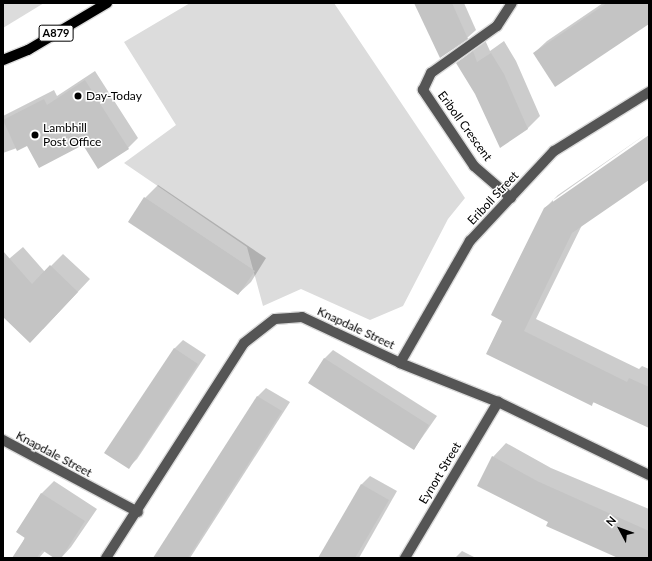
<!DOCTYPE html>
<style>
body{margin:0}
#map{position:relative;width:652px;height:561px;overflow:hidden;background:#fff;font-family:Lato,sans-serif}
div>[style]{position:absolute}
.green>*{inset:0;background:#dcdcdc}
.shadow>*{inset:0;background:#0003}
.building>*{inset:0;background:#c4c4c4}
.roads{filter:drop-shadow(1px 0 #dbdbdb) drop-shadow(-1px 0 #dbdbdb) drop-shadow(0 1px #dbdbdb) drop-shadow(0 -1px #dbdbdb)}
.minor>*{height:10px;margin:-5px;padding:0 5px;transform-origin:5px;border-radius:5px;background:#555}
.major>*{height:10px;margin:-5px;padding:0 5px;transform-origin:5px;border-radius:5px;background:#000}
.dots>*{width:11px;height:11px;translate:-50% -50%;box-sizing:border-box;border:2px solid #fff;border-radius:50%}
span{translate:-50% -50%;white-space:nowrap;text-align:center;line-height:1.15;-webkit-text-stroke:3px #fff;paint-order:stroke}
.shield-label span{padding:1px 3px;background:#fff;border:1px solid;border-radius:3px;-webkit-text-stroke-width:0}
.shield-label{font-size:11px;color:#000;font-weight:700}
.poi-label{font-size:12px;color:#000}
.left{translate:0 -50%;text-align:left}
.street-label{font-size:12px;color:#000}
.frame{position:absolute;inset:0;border:4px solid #000;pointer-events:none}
.north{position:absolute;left:600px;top:509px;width:40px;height:40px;-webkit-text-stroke:3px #fff;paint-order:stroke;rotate:311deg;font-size:11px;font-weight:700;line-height:16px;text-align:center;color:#000}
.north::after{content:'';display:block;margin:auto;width:14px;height:18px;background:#000;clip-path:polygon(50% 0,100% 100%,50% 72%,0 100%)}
</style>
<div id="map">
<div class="green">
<i style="clip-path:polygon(3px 3px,44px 3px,3px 28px)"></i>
<i style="clip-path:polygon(190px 3px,334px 3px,465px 198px,448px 219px,403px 306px,370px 320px,301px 289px,263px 306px,247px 247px,124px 163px,176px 125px,124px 42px)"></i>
</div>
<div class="shadow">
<i style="clip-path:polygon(418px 3px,464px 3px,476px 30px,467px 38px)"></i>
<i style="clip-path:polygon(603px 3px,649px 3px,649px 22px,534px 53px,547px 41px)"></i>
<i style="clip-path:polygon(485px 40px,490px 51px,504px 41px,516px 61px,540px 116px,527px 129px,476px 94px,458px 63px)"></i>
<i style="clip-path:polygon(95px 71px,138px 138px,128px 148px,98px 167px,83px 144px,28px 144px,3px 153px,3px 116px,54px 90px,57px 96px)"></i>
<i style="clip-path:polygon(649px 132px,553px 200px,553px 203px,649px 136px,649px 178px,582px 225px,536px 319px,639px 369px,642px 366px,649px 369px,649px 427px,594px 402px,592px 404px,503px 320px,545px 208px,558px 195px)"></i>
<i style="clip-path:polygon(158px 185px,266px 258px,251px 282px,238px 294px,129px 221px,145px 198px)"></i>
<i style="clip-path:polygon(23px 247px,45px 272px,63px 254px,90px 279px,43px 329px,3px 315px,3px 264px)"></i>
<i style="clip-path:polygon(183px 340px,206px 355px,137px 459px,128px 468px,174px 349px)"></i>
<i style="clip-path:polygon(333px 350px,437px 416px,414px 449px,324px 359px)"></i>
<i style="clip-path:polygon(266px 388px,290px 402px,190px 558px,155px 557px,258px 396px)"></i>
<i style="clip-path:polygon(506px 443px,551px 468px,649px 509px,649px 558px,621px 558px,549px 522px,493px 457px)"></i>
<i style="clip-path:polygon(370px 476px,397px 491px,359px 558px,323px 558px,321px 555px,362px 484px)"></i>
<i style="clip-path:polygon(54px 481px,97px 509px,71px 547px,61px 558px,45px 551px,39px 558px,17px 558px,41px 494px)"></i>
<i style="clip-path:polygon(462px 551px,476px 558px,455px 558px)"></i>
</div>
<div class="building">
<i style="clip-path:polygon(414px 3px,452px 3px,468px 39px,440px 58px)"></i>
<i style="clip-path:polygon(607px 3px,649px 3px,649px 24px,555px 87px,533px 53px)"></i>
<i style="clip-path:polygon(473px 51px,477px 62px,491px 53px,504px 74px,528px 129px,500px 148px,475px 94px,456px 63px)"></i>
<i style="clip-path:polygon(85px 80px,129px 149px,98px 169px,83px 145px,39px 168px,27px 146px,17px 151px,3px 120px,44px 99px,47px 105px)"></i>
<i style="clip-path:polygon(649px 135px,649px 180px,572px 233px,524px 331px,627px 382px,629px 378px,649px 387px,649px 428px,593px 402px,592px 406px,486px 354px,502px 321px,491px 315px,544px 208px)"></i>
<i style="clip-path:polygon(144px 197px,255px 271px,238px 295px,128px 222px)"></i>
<i style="clip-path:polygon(3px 251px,32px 284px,50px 265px,78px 292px,30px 343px,3px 317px)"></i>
<i style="clip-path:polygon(174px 348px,198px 364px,129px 469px,104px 453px)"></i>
<i style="clip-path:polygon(324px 358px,429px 425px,414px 450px,308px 383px)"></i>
<i style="clip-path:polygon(257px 396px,282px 411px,188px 558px,153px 558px)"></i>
<i style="clip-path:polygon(492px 456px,537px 481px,649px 531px,649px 558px,618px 558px,546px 526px,548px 522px,477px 486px)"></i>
<i style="clip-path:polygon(361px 484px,389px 500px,355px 558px,318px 558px)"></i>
<i style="clip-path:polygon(41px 493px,85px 521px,61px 558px,54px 558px,42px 550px,37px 558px,12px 558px,25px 538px,16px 532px)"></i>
</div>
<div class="roads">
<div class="minor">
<i style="left:511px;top:198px;width:49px;rotate:-139.1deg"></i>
<i style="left:474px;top:166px;width:92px;rotate:-123.9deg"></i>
<i style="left:423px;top:90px;width:19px;rotate:-65deg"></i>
<i style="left:431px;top:73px;width:81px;rotate:-35.5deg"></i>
<i style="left:497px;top:26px;width:27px;rotate:-57deg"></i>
<i style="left:400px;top:363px;width:141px;rotate:-60.2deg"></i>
<i style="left:470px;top:241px;width:123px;rotate:-47deg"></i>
<i style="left:554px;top:151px;width:112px;rotate:-31.8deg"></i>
<i style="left:3px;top:440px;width:153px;rotate:28.1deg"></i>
<i style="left:106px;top:558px;width:255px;rotate:-57.3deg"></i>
<i style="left:244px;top:343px;width:39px;rotate:-38deg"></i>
<i style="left:275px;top:319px;width:27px;rotate:-4deg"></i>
<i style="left:302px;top:317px;width:108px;rotate:25.1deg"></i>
<i style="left:400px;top:363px;width:105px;rotate:21.7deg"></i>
<i style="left:498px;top:402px;width:168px;rotate:25.8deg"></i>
<i style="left:405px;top:558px;width:182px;rotate:-59.2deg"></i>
</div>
<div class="major">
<i style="left:3px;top:60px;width:27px;rotate:-22deg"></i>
<i style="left:28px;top:50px;width:92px;rotate:-30.7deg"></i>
</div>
</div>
<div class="dots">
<i style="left:78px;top:96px;background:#000"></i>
<i style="left:35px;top:135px;background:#000"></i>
</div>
<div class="shield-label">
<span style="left:56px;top:33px">A879</span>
</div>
<div class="poi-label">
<span class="left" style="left:86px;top:96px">Day-Today</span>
<span class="left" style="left:43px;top:135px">Lambhill<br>Post Office</span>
</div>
<div class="street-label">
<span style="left:465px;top:126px;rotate:54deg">Eriboll Crescent</span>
<span style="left:493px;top:198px;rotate:-47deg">Eriboll Street</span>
<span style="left:356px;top:328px;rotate:25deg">Knapdale Street</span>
<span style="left:54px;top:454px;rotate:28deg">Knapdale Street</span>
<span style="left:440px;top:473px;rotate:-59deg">Eynort Street</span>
</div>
<div class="frame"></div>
<div class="north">N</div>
</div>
